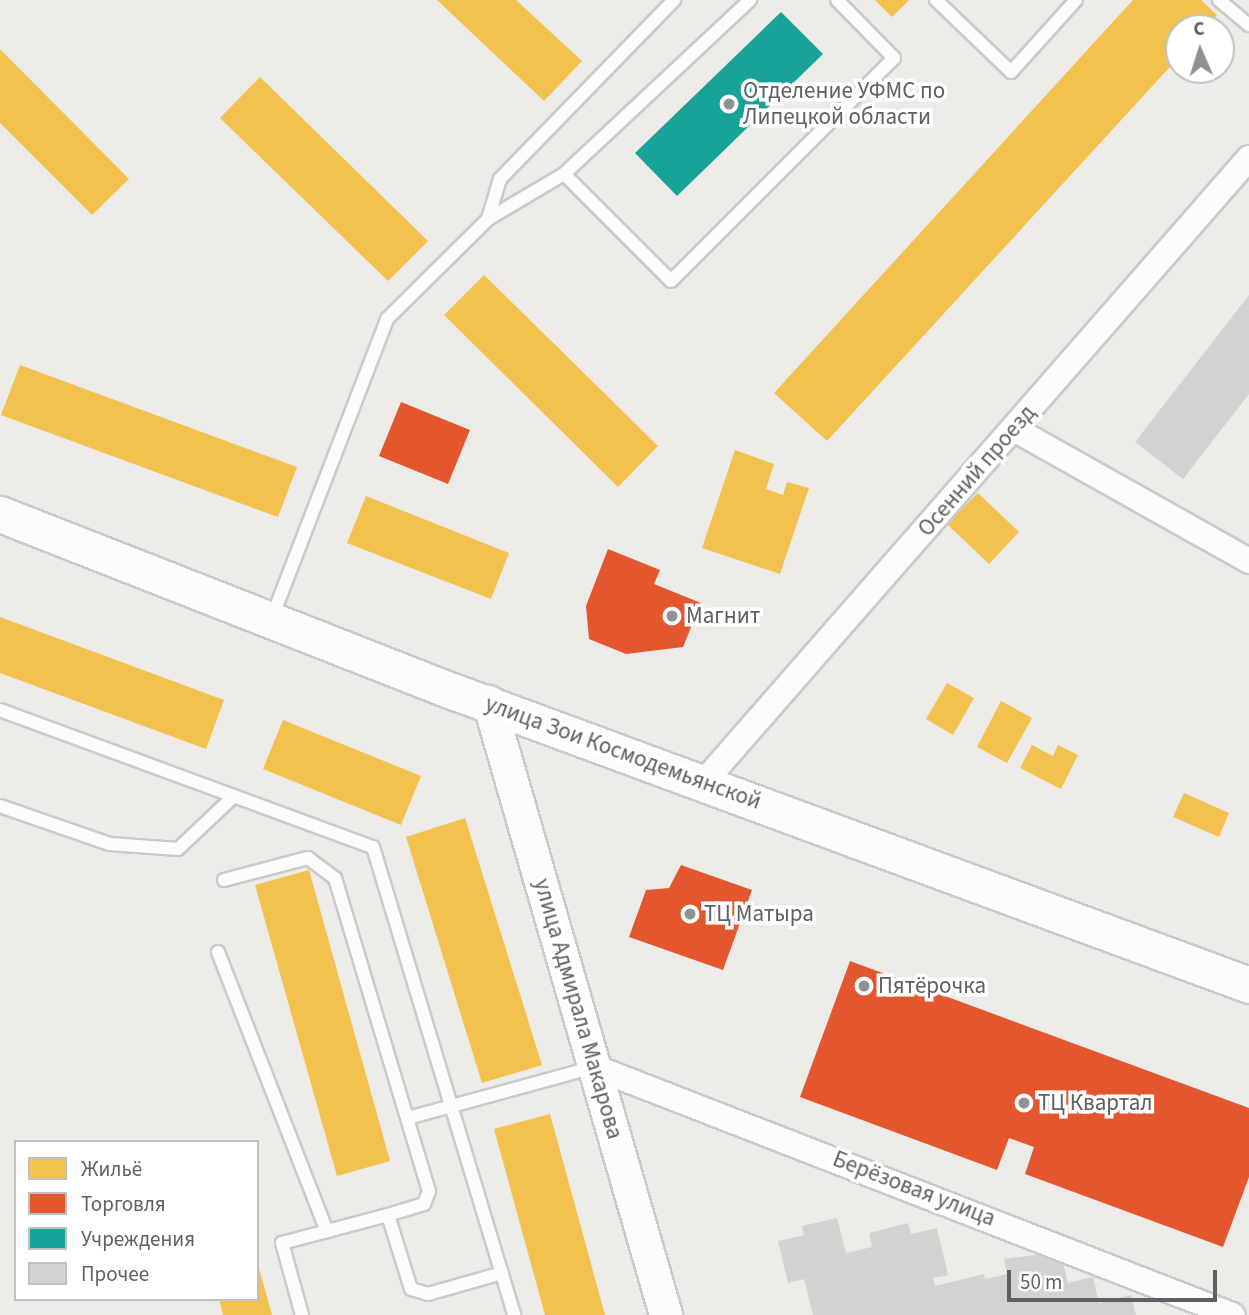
<!DOCTYPE html>
<meta charset="utf-8">
<style>
body{margin:0}
#map{position:relative;width:1249px;height:1315px;overflow:hidden;background:#edebe8;font-family:"Source Sans 3",sans-serif}
div>[style]{position:absolute}
.homes>*{inset:0;background:#f2c14e}
.shops>*{inset:0;background:#e4572e}
.public>*{inset:0;background:#17a398}
.building>*{inset:0;background:#d3d2d1}
.roads{filter:drop-shadow(2px 0 #c9caca) drop-shadow(-2px 0 #c9caca) drop-shadow(0 2px #c9caca) drop-shadow(0 -2px #c9caca)}
.service>*{height:12px;margin:-6px;padding:0 6px;transform-origin:6px;border-radius:6px;background:#fcfcfc}
.minor>*{height:24px;margin:-12px;padding:0 12px;transform-origin:12px;border-radius:12px;background:#fcfcfc}
.tertiary>*{height:32px;margin:-16px;padding:0 16px;transform-origin:16px;border-radius:16px;background:#fcfcfc}
.secondary>*{height:35px;margin:-17.5px;padding:0 17.5px;transform-origin:17.5px;border-radius:17.5px;background:#fcfcfc}
.dots>*{width:19px;height:19px;translate:-50% -50%;box-sizing:border-box;border:4px solid #fff;border-radius:50%}
span{translate:-50% -50%;white-space:nowrap;text-align:center;line-height:1.15;-webkit-text-stroke:7px #fff;paint-order:stroke}
.poi-label{font-size:23px;color:#5d6165}
.left{translate:0 -50%;text-align:left}
.street-label{font-size:23px;color:#5d6165}
.legend{position:absolute;left:14px;top:1140px;width:245px;height:161px;box-sizing:border-box;background:#fff;border:2px solid #bec0c1;margin:0;padding:9px 12px;list-style:none;font-size:21px;color:#5d6165}
.legend li{display:flex;align-items:center;gap:14px;height:35px}
.legend b{width:35px;border:2px solid #bec0c1}
.north{position:absolute;left:1165px;top:14px;width:70px;height:70px;box-sizing:border-box;background:#fff;border:2px solid #bec0c1;border-radius:50%;rotate:357deg;font-size:19px;font-weight:700;line-height:28px;text-align:center;color:#5d6165}
.north::after{content:'';display:block;margin:auto;width:24px;height:32px;background:#8f9193;clip-path:polygon(50% 0,100% 100%,50% 72%,0 100%)}
.scale{position:absolute;left:1007px;top:1270px;width:210px;height:32px;box-sizing:border-box;border:4px solid #5d6165;border-top:0;padding-left:9px;font-size:21px;line-height:24px;white-space:nowrap;color:#5d6165;-webkit-text-stroke:5px #fff;paint-order:stroke}
</style>
<div id="map">
<div class="homes">
<i style="clip-path:polygon(437px 0,516px 0,582px 61px,544px 101px)"></i>
<i style="clip-path:polygon(875px 0,909px 0,892px 17px)"></i>
<i style="clip-path:polygon(1133px 0,1201px 0,1217px 15px,1205px 28px,1179px 28px,1179px 57px,827px 441px,774px 393px)"></i>
<i style="clip-path:polygon(0 49px,129px 179px,92px 215px,0 123px)"></i>
<i style="clip-path:polygon(260px 77px,428px 241px,388px 281px,220px 118px)"></i>
<i style="clip-path:polygon(484px 275px,658px 446px,618px 487px,444px 315px)"></i>
<i style="clip-path:polygon(20px 365px,297px 467px,278px 517px,1px 415px)"></i>
<i style="clip-path:polygon(735px 450px,774px 464px,766px 489px,783px 495px,787px 482px,809px 488px,780px 574px,702px 548px)"></i>
<i style="clip-path:polygon(978px 493px,1019px 532px,989px 564px,947px 524px)"></i>
<i style="clip-path:polygon(366px 496px,509px 553px,491px 599px,347px 543px)"></i>
<i style="clip-path:polygon(0 617px,224px 700px,206px 749px,0 673px)"></i>
<i style="clip-path:polygon(947px 683px,974px 698px,953px 735px,926px 719px)"></i>
<i style="clip-path:polygon(1001px 701px,1032px 718px,1007px 763px,977px 747px)"></i>
<i style="clip-path:polygon(283px 720px,421px 776px,401px 825px,263px 769px)"></i>
<i style="clip-path:polygon(1032px 745px,1053px 756px,1058px 745px,1078px 755px,1061px 789px,1020px 768px)"></i>
<i style="clip-path:polygon(1184px 793px,1229px 813px,1219px 837px,1173px 817px)"></i>
<i style="clip-path:polygon(465px 818px,542px 1065px,482px 1083px,406px 837px)"></i>
<i style="clip-path:polygon(309px 870px,390px 1161px,337px 1176px,255px 885px)"></i>
<i style="clip-path:polygon(550px 1114px,605px 1315px,545px 1315px,494px 1129px)"></i>
<i style="clip-path:polygon(258px 1265px,272px 1315px,223px 1315px,219px 1299px,257px 1299px)"></i>
</div>
<div class="shops">
<i style="clip-path:polygon(401px 402px,470px 430px,448px 484px,379px 456px)"></i>
<i style="clip-path:polygon(608px 549px,660px 570px,654px 584px,701px 603px,683px 647px,626px 654px,589px 639px,586px 606px)"></i>
<i style="clip-path:polygon(681px 865px,752px 890px,723px 970px,629px 937px,646px 890px,669px 888px)"></i>
<i style="clip-path:polygon(850px 961px,1249px 1108px,1249px 1177px,1223px 1247px,1025px 1174px,1034px 1147px,1009px 1138px,997px 1170px,800px 1097px)"></i>
</div>
<div class="public">
<i style="clip-path:polygon(781px 12px,823px 54px,677px 196px,635px 153px)"></i>
</div>
<div class="building">
<i style="clip-path:polygon(1249px 295px,1249px 394px,1183px 479px,1135px 442px)"></i>
<i style="clip-path:polygon(837px 1218px,846px 1253px,872px 1247px,869px 1233px,908px 1223px,911px 1234px,937px 1228px,948px 1275px,933px 1278px,935px 1286px,984px 1274px,985px 1279px,1007px 1274px,1004px 1259px,1060px 1252px,1068px 1283px,1093px 1277px,1099px 1303px,1131px 1295px,1136px 1315px,813px 1315px,804px 1279px,788px 1283px,778px 1241px,804px 1235px,802px 1226px)"></i>
</div>
<div class="roads">
<div class="service">
<i style="left:936px;top:0;width:104px;rotate:43.8deg"></i>
<i style="left:1011px;top:72px;width:97px;rotate:-47.9deg"></i>
<i style="left:1219px;top:0;width:39px;rotate:40deg"></i>
<i style="left:564px;top:174px;width:151px;rotate:45deg"></i>
<i style="left:671px;top:281px;width:315px;rotate:-45deg"></i>
<i style="left:894px;top:58px;width:81px;rotate:-134.5deg"></i>
<i style="left:488px;top:219px;width:88px;rotate:-30.6deg"></i>
<i style="left:564px;top:174px;width:255px;rotate:-43.1deg"></i>
<i style="left:271px;top:620px;width:323px;rotate:-68.9deg"></i>
<i style="left:387px;top:319px;width:142px;rotate:-44.7deg"></i>
<i style="left:488px;top:219px;width:42px;rotate:-73.3deg"></i>
<i style="left:500px;top:179px;width:250px;rotate:-45.8deg"></i>
<i style="left:0;top:710px;width:397px;rotate:20.2deg"></i>
<i style="left:373px;top:847px;width:489px;rotate:73.2deg"></i>
<i style="left:0;top:806px;width:116px;rotate:19.1deg"></i>
<i style="left:110px;top:844px;width:68px;rotate:4.2deg"></i>
<i style="left:178px;top:849px;width:77px;rotate:-43.4deg"></i>
<i style="left:224px;top:880px;width:87px;rotate:-14.7deg"></i>
<i style="left:308px;top:858px;width:34px;rotate:37deg"></i>
<i style="left:335px;top:878px;width:327px;rotate:73.3deg"></i>
<i style="left:429px;top:1191px;width:14px;rotate:111deg"></i>
<i style="left:424px;top:1204px;width:38px;rotate:163deg"></i>
<i style="left:218px;top:952px;width:300px;rotate:68.7deg"></i>
<i style="left:408px;top:1118px;width:193px;rotate:-15.3deg"></i>
<i style="left:302px;top:1315px;width:75px;rotate:-105.5deg"></i>
<i style="left:282px;top:1243px;width:110px;rotate:-14.8deg"></i>
<i style="left:388px;top:1215px;width:77px;rotate:72.7deg"></i>
<i style="left:411px;top:1289px;width:18px;rotate:16deg"></i>
<i style="left:428px;top:1294px;width:77px;rotate:-15.8deg"></i>
</div>
<div class="minor">
<i style="left:1014px;top:429px;width:270px;rotate:29.3deg"></i>
<i style="left:703px;top:783px;width:830px;rotate:-48.86deg"></i>
<i style="left:594px;top:1067px;width:685px;rotate:21.24deg"></i>
</div>
<div class="tertiary">
<i style="left:489px;top:702px;width:638px;rotate:73.89deg"></i>
</div>
<div class="secondary">
<i style="left:0;top:514px;width:489px;rotate:21.4deg"></i>
<i style="left:455px;top:692px;width:846px;rotate:20.25deg"></i>
</div>
</div>
<div class="dots">
<i style="left:729px;top:104px;background:#8f9193"></i>
<i style="left:672px;top:616px;background:#8f9193"></i>
<i style="left:690px;top:914px;background:#8f9193"></i>
<i style="left:864px;top:986px;background:#8f9193"></i>
<i style="left:1024px;top:1103px;background:#8f9193"></i>
</div>
<div class="poi-label">
<span class="left" style="left:743px;top:104px">Отделение УФМС по<br>Липецкой области</span>
<span class="left" style="left:686px;top:616px">Магнит</span>
<span class="left" style="left:704px;top:914px">ТЦ Матыра</span>
<span class="left" style="left:878px;top:986px">Пятёрочка</span>
<span class="left" style="left:1038px;top:1103px">ТЦ Квартал</span>
</div>
<div class="street-label">
<span style="left:977px;top:471px;rotate:-49deg">Осенний проезд</span>
<span style="left:623px;top:753px;rotate:20deg">улица Зои Космодемьянской</span>
<span style="left:578px;top:1009px;rotate:74deg">улица Адмирала Макарова</span>
<span style="left:914px;top:1189px;rotate:21deg">Берёзовая улица</span>
</div>
<ul class="legend">
<li><b style="height:19px;background:#f2c14e"></b>Жильё</li>
<li><b style="height:19px;background:#e4572e"></b>Торговля</li>
<li><b style="height:19px;background:#17a398"></b>Учреждения</li>
<li><b style="height:19px;background:#d3d2d1"></b>Прочее</li>
</ul>
<div class="north">С</div>
<div class="scale">50 m</div>
</div>
